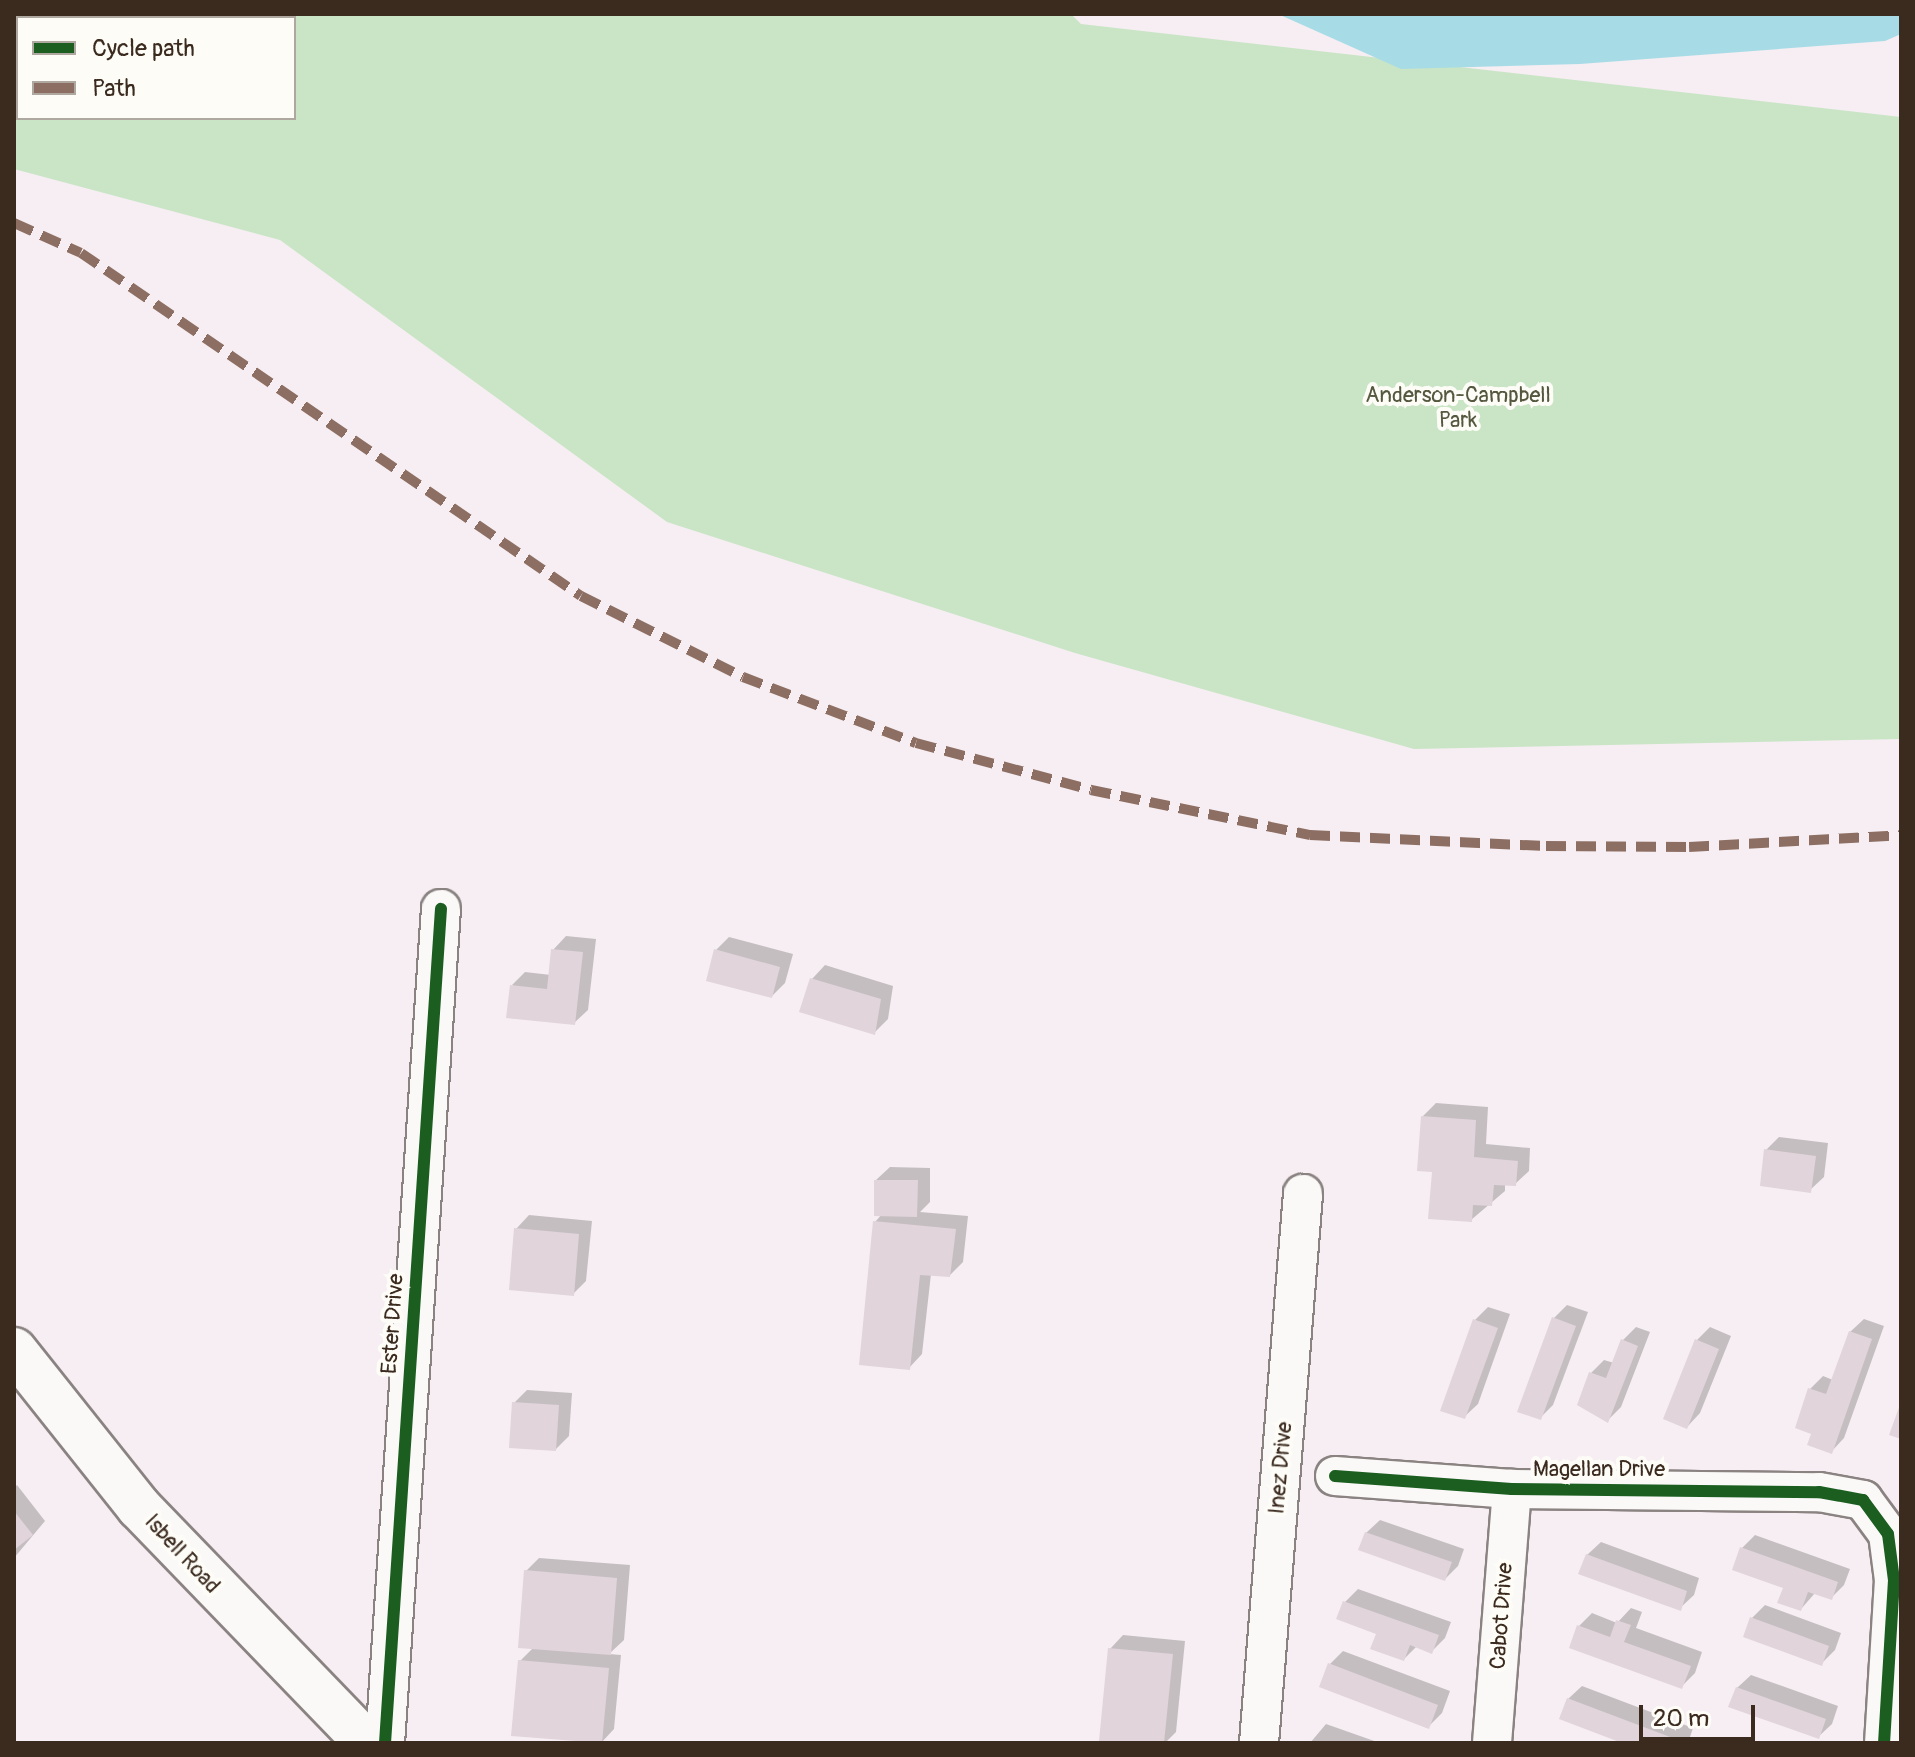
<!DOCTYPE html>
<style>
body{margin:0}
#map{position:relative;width:1915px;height:1757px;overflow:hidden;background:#f6eef2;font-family:Pangolin,sans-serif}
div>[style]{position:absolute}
.green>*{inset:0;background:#c9e5c6}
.water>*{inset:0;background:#a7dce7}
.shadow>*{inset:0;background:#0003}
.building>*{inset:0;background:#e1d4db}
.roads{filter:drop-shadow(2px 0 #8a8382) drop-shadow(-2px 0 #8a8382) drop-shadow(0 2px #8a8382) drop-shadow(0 -2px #8a8382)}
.minor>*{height:38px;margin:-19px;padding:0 19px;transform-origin:19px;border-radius:19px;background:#faf9f8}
.tertiary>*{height:44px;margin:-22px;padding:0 22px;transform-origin:22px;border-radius:22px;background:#faf9f8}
.quiet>*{height:10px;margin-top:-5px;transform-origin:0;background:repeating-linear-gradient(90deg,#8d6e63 0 20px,transparent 0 30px)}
.cycleway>*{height:12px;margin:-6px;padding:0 6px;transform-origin:6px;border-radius:6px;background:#1b5e20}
span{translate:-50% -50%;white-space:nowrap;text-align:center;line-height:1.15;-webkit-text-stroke:8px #fdfcf7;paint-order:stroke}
.park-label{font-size:22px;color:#55573f}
.street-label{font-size:22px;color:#3b2a1e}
.frame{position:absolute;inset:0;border:16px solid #3b2a1e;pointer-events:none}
.legend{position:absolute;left:16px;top:16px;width:280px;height:104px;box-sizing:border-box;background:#fdfcf7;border:2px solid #afa8a0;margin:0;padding:10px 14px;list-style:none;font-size:24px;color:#3b2a1e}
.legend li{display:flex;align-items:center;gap:16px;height:40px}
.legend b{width:40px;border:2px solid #afa8a0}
.scale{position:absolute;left:1639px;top:1705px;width:116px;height:36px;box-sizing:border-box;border:4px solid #3b2a1e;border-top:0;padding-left:10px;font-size:24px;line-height:28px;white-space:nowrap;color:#3b2a1e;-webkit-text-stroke:6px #fdfcf7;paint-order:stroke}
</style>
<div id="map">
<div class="green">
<i style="clip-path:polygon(evenodd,14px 14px,1071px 14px,1081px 24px,1901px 117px,1901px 739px,1414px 749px,1075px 653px,667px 522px,280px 240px,14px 169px,14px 14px,18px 18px,294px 18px,294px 118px,18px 118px,18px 18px)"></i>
</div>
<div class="water">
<i style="clip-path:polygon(1278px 14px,1901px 14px,1901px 34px,1885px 41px,1580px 64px,1401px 69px)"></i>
</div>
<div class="shadow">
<i style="clip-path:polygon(566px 936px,596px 939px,588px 1010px,574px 1023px,512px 985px,525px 972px,551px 975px,553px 950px)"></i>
<i style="clip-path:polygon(729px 937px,793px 954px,785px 983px,772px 996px,716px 950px)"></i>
<i style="clip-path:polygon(825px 965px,893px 986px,888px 1019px,875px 1032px,812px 979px)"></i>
<i style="clip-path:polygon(1436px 1103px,1488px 1107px,1486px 1144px,1530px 1148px,1529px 1171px,1515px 1184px,1505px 1183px,1505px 1191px,1471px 1220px,1434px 1170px,1423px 1116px)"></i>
<i style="clip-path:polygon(1779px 1137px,1828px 1143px,1824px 1177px,1810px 1190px,1766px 1150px)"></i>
<i style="clip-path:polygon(890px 1167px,930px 1168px,930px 1202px,920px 1212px,968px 1216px,963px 1262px,950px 1275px,931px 1274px,922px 1354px,909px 1368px,875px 1222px,882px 1214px,876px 1180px)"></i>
<i style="clip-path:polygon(529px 1215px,592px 1221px,586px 1281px,573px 1294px,516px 1229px)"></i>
<i style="clip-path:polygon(1567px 1305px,1588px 1312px,1553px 1405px,1540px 1418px,1554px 1318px)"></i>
<i style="clip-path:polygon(1488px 1307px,1510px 1314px,1478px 1404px,1464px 1417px,1475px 1320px)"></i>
<i style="clip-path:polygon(1864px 1319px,1884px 1326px,1844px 1438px,1831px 1452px,1814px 1433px,1810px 1389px,1823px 1376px,1833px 1380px,1850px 1332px)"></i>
<i style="clip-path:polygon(1636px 1327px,1650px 1332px,1621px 1407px,1608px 1420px,1591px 1373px,1604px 1360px,1614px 1363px,1623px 1340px)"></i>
<i style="clip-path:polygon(1710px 1327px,1731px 1336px,1700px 1413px,1687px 1427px,1697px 1340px)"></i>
<i style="clip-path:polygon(527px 1390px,572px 1393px,569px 1436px,556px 1449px,514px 1403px)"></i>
<i style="clip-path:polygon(17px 1485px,45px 1521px,14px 1558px,14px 1488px)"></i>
<i style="clip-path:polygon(1380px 1520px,1464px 1549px,1458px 1566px,1445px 1579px,1366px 1533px)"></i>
<i style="clip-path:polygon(1755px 1535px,1850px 1569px,1844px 1585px,1831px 1598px,1815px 1593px,1801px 1609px,1785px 1587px,1742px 1548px)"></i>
<i style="clip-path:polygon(1601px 1542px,1699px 1578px,1694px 1595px,1680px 1608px,1587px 1555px)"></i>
<i style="clip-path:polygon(539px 1558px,630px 1565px,624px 1640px,609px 1654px,621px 1655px,614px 1729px,601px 1743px,520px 1661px,534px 1647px,526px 1571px)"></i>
<i style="clip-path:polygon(1358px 1589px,1451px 1622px,1445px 1638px,1432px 1651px,1417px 1646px,1404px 1659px,1345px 1602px)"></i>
<i style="clip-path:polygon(1765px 1605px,1841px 1633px,1835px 1650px,1821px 1664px,1752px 1618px)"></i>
<i style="clip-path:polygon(1631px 1608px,1642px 1612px,1636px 1628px,1702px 1652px,1695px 1673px,1681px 1687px,1579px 1626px,1592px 1613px,1617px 1623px)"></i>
<i style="clip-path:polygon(1123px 1635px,1185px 1641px,1176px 1732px,1165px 1743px,1101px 1739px,1110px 1649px)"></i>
<i style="clip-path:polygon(1343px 1651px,1450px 1691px,1442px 1713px,1429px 1726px,1330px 1664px)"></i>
<i style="clip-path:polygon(1751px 1675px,1838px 1706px,1832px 1724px,1818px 1737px,1737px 1688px)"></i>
<i style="clip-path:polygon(1582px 1686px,1693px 1728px,1688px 1743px,1628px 1743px,1568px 1699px)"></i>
<i style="clip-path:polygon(1326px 1724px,1380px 1743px,1310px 1743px)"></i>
</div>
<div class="building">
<i style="clip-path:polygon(551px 949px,583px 952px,575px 1025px,506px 1018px,510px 985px,547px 989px)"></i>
<i style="clip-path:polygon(714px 949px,780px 967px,772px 998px,706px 981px)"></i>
<i style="clip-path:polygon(810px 978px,881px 999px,875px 1035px,799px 1012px)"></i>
<i style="clip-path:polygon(1421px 1116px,1476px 1120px,1474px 1157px,1518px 1161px,1516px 1186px,1494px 1185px,1492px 1206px,1473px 1205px,1472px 1222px,1428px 1219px,1432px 1172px,1417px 1171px)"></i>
<i style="clip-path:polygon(1764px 1149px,1816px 1156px,1811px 1193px,1760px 1186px)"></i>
<i style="clip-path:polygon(874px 1180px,918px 1180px,917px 1217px,874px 1216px)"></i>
<i style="clip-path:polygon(873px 1221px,956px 1229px,950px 1277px,920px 1275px,910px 1370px,859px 1365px)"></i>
<i style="clip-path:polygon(514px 1228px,579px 1234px,574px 1296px,509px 1290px)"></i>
<i style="clip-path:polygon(1552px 1317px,1576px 1326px,1541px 1420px,1517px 1412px)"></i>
<i style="clip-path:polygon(1473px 1319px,1498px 1328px,1465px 1419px,1440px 1411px)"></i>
<i style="clip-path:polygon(1849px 1331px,1872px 1339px,1832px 1454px,1807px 1445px,1811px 1434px,1795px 1428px,1808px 1388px,1826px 1394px)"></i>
<i style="clip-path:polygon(1621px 1339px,1638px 1346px,1608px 1423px,1577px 1405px,1589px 1372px,1606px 1378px)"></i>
<i style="clip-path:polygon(1695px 1339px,1719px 1349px,1687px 1429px,1663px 1419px)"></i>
<i style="clip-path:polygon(512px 1402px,559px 1405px,556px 1451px,509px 1448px)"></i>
<i style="clip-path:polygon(1901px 1402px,1901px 1439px,1889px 1435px)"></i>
<i style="clip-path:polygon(14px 1511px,33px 1535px,14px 1550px)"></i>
<i style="clip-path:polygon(1365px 1532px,1452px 1562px,1445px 1581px,1358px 1550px)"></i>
<i style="clip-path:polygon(1740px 1547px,1838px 1582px,1832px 1600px,1808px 1592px,1801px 1611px,1777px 1603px,1783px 1588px,1732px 1570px)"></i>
<i style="clip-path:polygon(1586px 1554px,1687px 1591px,1681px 1611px,1578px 1574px)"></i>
<i style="clip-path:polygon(524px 1570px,617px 1578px,611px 1655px,518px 1648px)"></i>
<i style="clip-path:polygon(1343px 1601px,1439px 1635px,1432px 1654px,1410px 1645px,1404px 1661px,1370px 1649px,1376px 1634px,1336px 1619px)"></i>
<i style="clip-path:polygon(1750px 1617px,1829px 1646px,1822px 1666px,1743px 1637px)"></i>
<i style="clip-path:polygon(1616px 1620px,1631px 1625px,1624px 1642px,1691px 1666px,1682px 1689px,1569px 1648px,1577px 1625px,1610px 1637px)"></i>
<i style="clip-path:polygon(1108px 1648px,1173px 1654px,1164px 1743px,1099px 1741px)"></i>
<i style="clip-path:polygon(518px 1660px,609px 1668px,602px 1743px,511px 1736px)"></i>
<i style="clip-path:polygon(1328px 1663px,1438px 1705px,1429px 1729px,1319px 1687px)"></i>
<i style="clip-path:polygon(1736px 1687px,1826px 1719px,1819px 1739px,1728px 1707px)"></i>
<i style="clip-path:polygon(1567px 1698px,1686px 1743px,1622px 1743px,1559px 1719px)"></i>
</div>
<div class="roads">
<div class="minor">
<i style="left:1335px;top:1476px;width:177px;rotate:4.2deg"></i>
<i style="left:1512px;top:1489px;width:307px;rotate:0.6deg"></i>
<i style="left:1819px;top:1492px;width:45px;rotate:10.3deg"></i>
<i style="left:1863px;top:1500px;width:42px;rotate:53.7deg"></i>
<i style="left:1888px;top:1534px;width:46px;rotate:82.6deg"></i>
<i style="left:1894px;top:1580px;width:163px;rotate:93.5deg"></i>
<i style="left:385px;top:1743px;width:836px;rotate:-86.16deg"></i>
<i style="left:1259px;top:1743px;width:551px;rotate:-85.42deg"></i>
<i style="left:1492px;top:1743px;width:255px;rotate:-85.5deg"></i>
</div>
<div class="tertiary">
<i style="left:14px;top:1350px;width:201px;rotate:51.5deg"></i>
<i style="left:139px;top:1507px;width:328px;rotate:46deg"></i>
</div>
</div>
<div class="quiet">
<i style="left:14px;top:223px;width:73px;rotate:24.1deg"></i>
<i style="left:81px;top:253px;width:606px;rotate:34.45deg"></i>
<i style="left:581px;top:596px;width:181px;rotate:26.6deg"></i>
<i style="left:743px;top:677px;width:185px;rotate:20.9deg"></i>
<i style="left:916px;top:743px;width:181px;rotate:15deg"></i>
<i style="left:1091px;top:790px;width:224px;rotate:11.6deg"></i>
<i style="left:1310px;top:835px;width:236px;rotate:2.7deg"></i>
<i style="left:1546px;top:846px;width:143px;rotate:0.4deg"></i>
<i style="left:1689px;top:847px;width:212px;rotate:-3.2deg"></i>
</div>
<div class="cycleway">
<i style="left:1335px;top:1476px;width:177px;rotate:4.2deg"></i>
<i style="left:1512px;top:1489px;width:307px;rotate:0.6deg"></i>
<i style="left:1819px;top:1492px;width:45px;rotate:10.3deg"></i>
<i style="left:1863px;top:1500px;width:42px;rotate:53.7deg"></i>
<i style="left:1888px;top:1534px;width:46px;rotate:82.6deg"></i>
<i style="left:1894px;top:1580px;width:163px;rotate:93.5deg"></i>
<i style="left:385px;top:1743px;width:836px;rotate:-86.16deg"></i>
</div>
<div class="park-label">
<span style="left:1458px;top:408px">Anderson-Campbell<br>Park</span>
</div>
<div class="street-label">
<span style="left:393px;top:1324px;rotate:-86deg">Ester Drive</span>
<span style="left:1281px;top:1468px;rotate:-85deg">Inez Drive</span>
<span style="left:1599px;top:1470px">Magellan Drive</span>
<span style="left:182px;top:1554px;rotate:47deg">Isbell Road</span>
<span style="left:1502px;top:1616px;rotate:-86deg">Cabot Drive</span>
</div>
<div class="frame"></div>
<ul class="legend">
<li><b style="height:10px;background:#1b5e20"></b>Cycle path</li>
<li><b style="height:10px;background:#8d6e63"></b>Path</li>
</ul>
<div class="scale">20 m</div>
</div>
